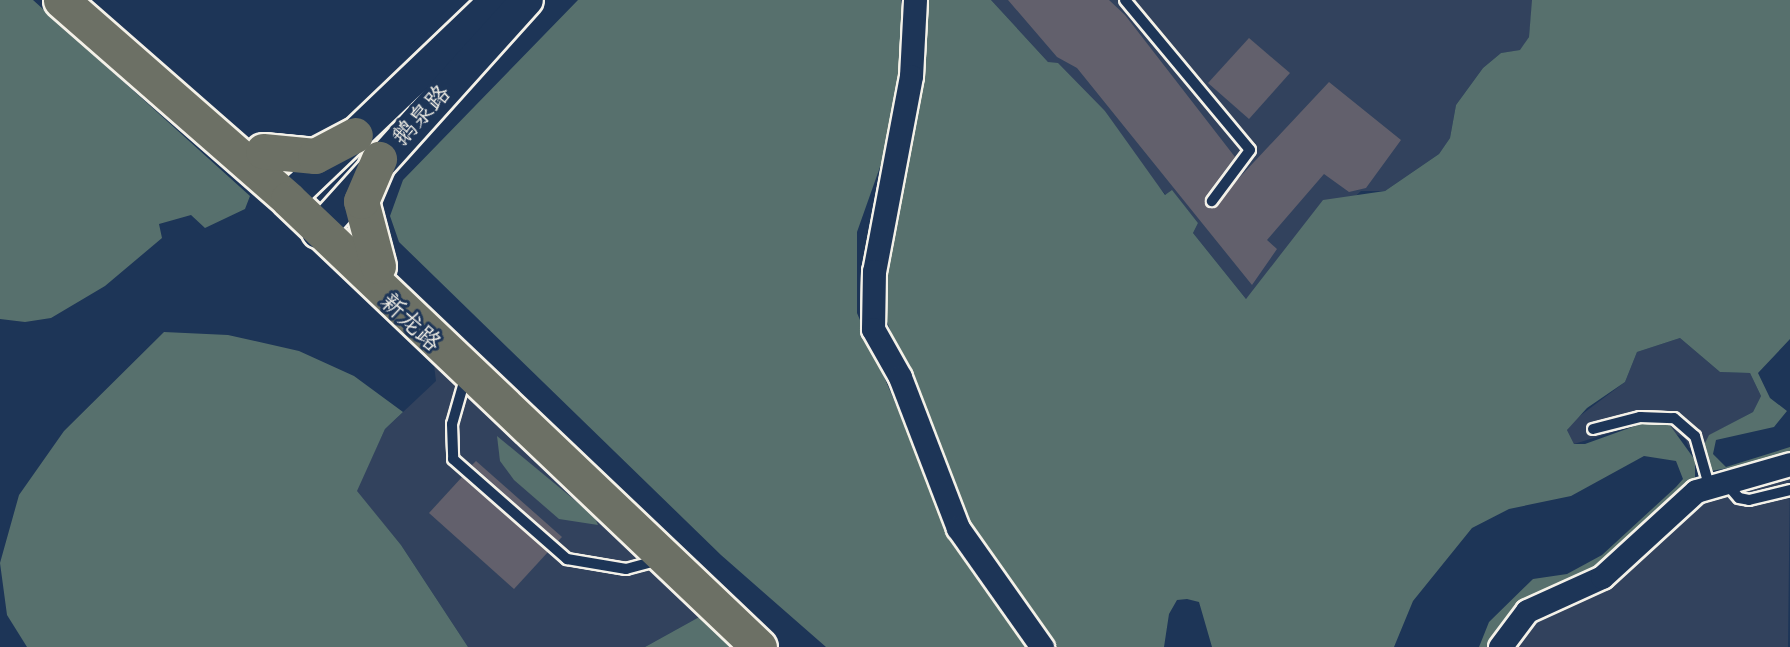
<!DOCTYPE html>
<meta charset="utf-8">
<style>
body{margin:0}
#map{position:relative;width:1790px;height:647px;overflow:hidden;background:#1d3557;font-family:Mali,"LXGW WenKai TC",sans-serif}
div>[style]{position:absolute}
.built>*{inset:0;background:#32425d}
.green>*{inset:0;background:#57706d}
.building>*{inset:0;background:#62606c}
.roads{filter:drop-shadow(2px 0 #f4f1e8) drop-shadow(-2px 0 #f4f1e8) drop-shadow(0 2px #f4f1e8) drop-shadow(0 -2px #f4f1e8)}
.service>*{height:10px;margin:-5px;padding:0 5px;transform-origin:5px;border-radius:5px;background:#1d3557}
.minor>*{height:23px;margin:-11.5px;padding:0 11.5px;transform-origin:11.5px;border-radius:11.5px;background:#1d3557}
.secondary>*{height:32px;margin:-16px;padding:0 16px;transform-origin:16px;border-radius:16px;background:#1d3557}
.primary>*{height:35px;margin:-17.5px;padding:0 17.5px;transform-origin:17.5px;border-radius:17.5px;background:#6c7065}
span{translate:-50% -50%;white-space:nowrap;text-align:center;line-height:1.15;-webkit-text-stroke:6px #1d3557;paint-order:stroke}
.street-label{font-size:24px;color:#f4f1e8}
</style>
<div id="map">
<div class="built">
<i style="clip-path:polygon(991px 0,1532px 0,1532px 8px,1529px 37px,1521px 50px,1501px 53px,1483px 68px,1456px 105px,1450px 138px,1439px 154px,1385px 191px,1361px 191px,1246px 299px,1193px 233px,1198px 223px,1172px 191px,1166px 195px,1146px 173px,1105px 111px,1048px 62px)"></i>
<i style="clip-path:polygon(1680px 338px,1720px 372px,1750px 373px,1761px 396px,1753px 412px,1710px 435px,1704px 445px,1689px 448px,1685px 438px,1646px 422px,1574px 444px,1567px 430px,1573px 421px,1625px 382px,1637px 352px)"></i>
<i style="clip-path:polygon(434px 365px,591px 508px,701px 616px,645px 647px,468px 647px,401px 545px,356px 491px,385px 429px,436px 381px)"></i>
<i style="clip-path:polygon(1790px 471px,1788px 647px,1514px 647px,1533px 618px,1587px 597px,1618px 574px,1691px 503px)"></i>
</div>
<div class="green">
<i style="clip-path:polygon(0 0,33px 0,250px 196px,245px 209px,205px 228px,191px 215px,159px 224px,162px 238px,105px 286px,51px 318px,25px 322px,0 319px)"></i>
<i style="clip-path:polygon(578px 0,901px 0,902px 72px,886px 150px,857px 232px,857px 313px,952px 537px,1028px 647px,826px 647px,721px 555px,399px 242px,390px 216px,403px 180px)"></i>
<i style="clip-path:polygon(928px 0,991px 0,1048px 62px,1058px 63px,1105px 111px,1165px 195px,1172px 190px,1198px 223px,1193px 233px,1246px 299px,1323px 200px,1385px 191px,1439px 154px,1450px 138px,1456px 105px,1483px 68px,1501px 53px,1520px 50px,1529px 37px,1532px 0,1790px 0,1790px 339px,1758px 373px,1770px 398px,1787px 411px,1774px 427px,1716px 440px,1713px 454px,1726px 467px,1790px 447px,1790px 457px,1711px 471px,1704px 445px,1709px 435px,1753px 412px,1761px 396px,1750px 373px,1720px 372px,1680px 338px,1637px 352px,1625px 382px,1587px 408px,1567px 430px,1574px 444px,1585px 444px,1646px 422px,1669px 424px,1695px 460px,1695px 483px,1602px 568px,1529px 598px,1489px 647px,1479px 647px,1489px 622px,1533px 579px,1567px 574px,1602px 555px,1676px 487px,1683px 479px,1676px 461px,1644px 456px,1571px 496px,1509px 509px,1472px 528px,1413px 601px,1394px 647px,1212px 647px,1199px 602px,1187px 599px,1177px 600px,1169px 614px,1164px 647px,1056px 647px,969px 534px,879px 301px,921px 94px)"></i>
<i style="clip-path:polygon(164px 332px,228px 335px,299px 351px,354px 376px,403px 412px,385px 429px,357px 491px,401px 545px,468px 647px,27px 647px,7px 615px,0 563px,19px 495px,64px 431px)"></i>
<i style="clip-path:polygon(497px 436px,594px 516px,598px 525px,559px 519px,514px 480px,500px 461px)"></i>
<i style="clip-path:polygon(701px 616px,733px 647px,645px 647px)"></i>
</div>
<div class="building">
<i style="clip-path:polygon(1008px 0,1109px 0,1125px 15px,1235px 157px,1205px 197px,1210px 209px,1329px 82px,1401px 140px,1366px 188px,1349px 192px,1324px 174px,1267px 240px,1277px 249px,1252px 285px,1077px 68px,1057px 57px)"></i>
<i style="clip-path:polygon(1249px 38px,1290px 73px,1249px 119px,1208px 83px)"></i>
<i style="clip-path:polygon(476px 461px,562px 537px,558px 541px,472px 465px)"></i>
<i style="clip-path:polygon(462px 477px,548px 552px,514px 589px,429px 513px)"></i>
</div>
<div class="roads">
<div class="service">
<i style="left:1125px;top:0;width:195px;rotate:50.2deg"></i>
<i style="left:1250px;top:150px;width:64px;rotate:126.7deg"></i>
<i style="left:466px;top:375px;width:51px;rotate:105.9deg"></i>
<i style="left:452px;top:424px;width:35px;rotate:88deg"></i>
<i style="left:453px;top:459px;width:152px;rotate:41.3deg"></i>
<i style="left:567px;top:559px;width:60px;rotate:9.6deg"></i>
<i style="left:626px;top:569px;width:35px;rotate:-15deg"></i>
<i style="left:1593px;top:429px;width:49px;rotate:-14.3deg"></i>
<i style="left:1640px;top:417px;width:34px;rotate:2deg"></i>
<i style="left:1674px;top:418px;width:28px;rotate:41deg"></i>
<i style="left:1695px;top:436px;width:51px;rotate:74.1deg"></i>
<i style="left:1725px;top:482px;width:21px;rotate:49deg"></i>
<i style="left:1739px;top:498px;width:10px;rotate:11deg"></i>
<i style="left:1749px;top:500px;width:42px;rotate:-13.7deg"></i>
</div>
<div class="minor">
<i style="left:915px;top:0;width:76px;rotate:93deg"></i>
<i style="left:911px;top:76px;width:198px;rotate:100.7deg"></i>
<i style="left:874px;top:271px;width:58px;rotate:91deg"></i>
<i style="left:873px;top:329px;width:55px;rotate:60.6deg"></i>
<i style="left:900px;top:377px;width:162px;rotate:69deg"></i>
<i style="left:958px;top:528px;width:146px;rotate:54.8deg"></i>
<i style="left:1500px;top:647px;width:45px;rotate:-53.1deg"></i>
<i style="left:1527px;top:611px;width:82px;rotate:-24.4deg"></i>
<i style="left:1602px;top:577px;width:127px;rotate:-42.5deg"></i>
<i style="left:1696px;top:491px;width:98px;rotate:-16deg"></i>
</div>
<div class="secondary">
<i style="left:288px;top:199px;width:288px;rotate:-43.7deg"></i>
<i style="left:318px;top:232px;width:312px;rotate:-48deg"></i>
</div>
<div class="primary">
<i style="left:61px;top:0;width:302px;rotate:41.2deg"></i>
<i style="left:288px;top:199px;width:650px;rotate:43.57deg"></i>
<i style="left:263px;top:151px;width:52px;rotate:5.5deg"></i>
<i style="left:315px;top:156px;width:45px;rotate:-27.7deg"></i>
<i style="left:378px;top:266px;width:67px;rotate:-104.7deg"></i>
<i style="left:361px;top:201px;width:46px;rotate:-66.8deg"></i>
</div>
</div>
<div class="street-label">
<span style="left:420px;top:114px;rotate:-47deg">鹅泉路</span>
<span style="left:412px;top:321px;rotate:43deg">新龙路</span>
</div>
</div>
